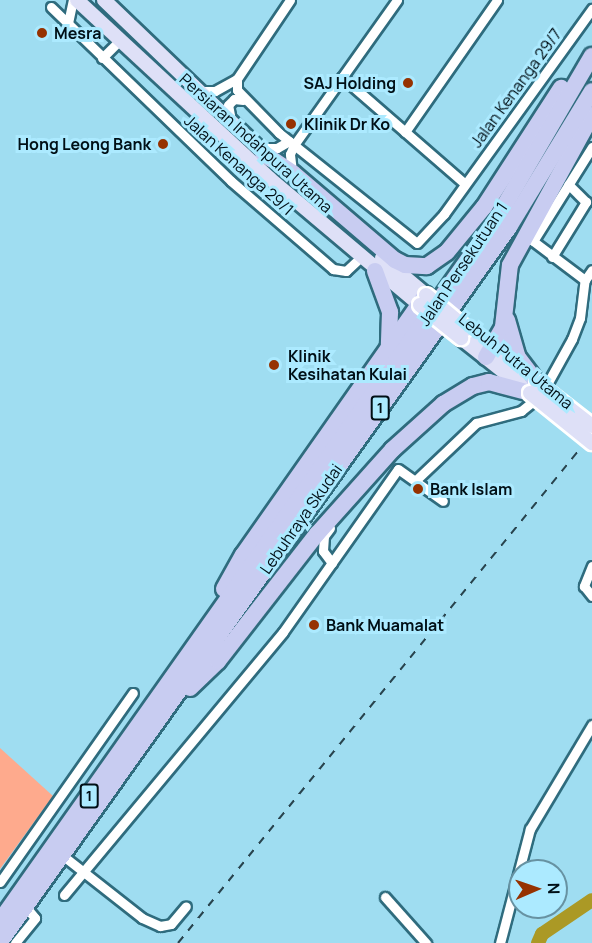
<!DOCTYPE html>
<style>
body{margin:0}
#map{position:relative;width:592px;height:943px;overflow:hidden;background:#9fddf1;font-family:Manrope,sans-serif}
div>[style]{position:absolute}
.green>*{inset:0;background:#feaa8d}
.river>*{height:14px;margin:-7px;padding:0 7px;transform-origin:7px;border-radius:7px;background:#ab9925}
.roads{filter:drop-shadow(2px 0 #2f6c7e) drop-shadow(-2px 0 #2f6c7e) drop-shadow(0 2px #2f6c7e) drop-shadow(0 -2px #2f6c7e)}
.street>*{height:9px;margin:-4.5px;padding:0 4.5px;transform-origin:4.5px;border-radius:4.5px;background:#fff}
.primary>*{height:14px;margin:-7px;padding:0 7px;transform-origin:7px;border-radius:7px;background:#dee0f7}
.highway>*{height:16px;margin:-8px;padding:0 8px;transform-origin:8px;border-radius:8px;background:#c8ccf1}
.rail>*{height:2px;margin-top:-1px;transform-origin:0;background:repeating-linear-gradient(90deg,#28434d 0 8px,transparent 0 16px)}
.bridges{filter:drop-shadow(2px 0 #fff) drop-shadow(-2px 0 #fff) drop-shadow(0 2px #fff) drop-shadow(0 -2px #fff)}
.primary-bridge>*{height:14px;margin:-7px;padding:0 7px;transform-origin:7px;border-radius:7px;background:#dee0f7}
.dots>*{width:16px;height:16px;translate:-50% -50%;box-sizing:border-box;border:3px solid #aceaff;border-radius:50%}
span{translate:-50% -50%;white-space:nowrap;text-align:center;line-height:1.15;-webkit-text-stroke:6px #aceaff;paint-order:stroke}
.shield-label span{padding:2px 4px;background:#aceaff;border:2px solid;border-radius:4px;-webkit-text-stroke-width:0}
.shield-label{font-size:15px;color:#000f16;font-weight:700}
.poi-label{font-size:16px;color:#000f16;font-weight:700}
.left{translate:0 -50%;text-align:left}
.right{translate:-100% -50%;text-align:right}
.street-label{font-size:16px;color:#000f16}
.north{position:absolute;left:508px;top:859px;width:60px;height:60px;box-sizing:border-box;background:#aceaff;border:2px solid #6792a2;border-radius:50%;rotate:88deg;font-size:16px;font-weight:700;line-height:24px;text-align:center;color:#000f16}
.north::after{content:'';display:block;margin:auto;width:21px;height:27px;background:#963201;clip-path:polygon(50% 0,100% 100%,50% 72%,0 100%)}
</style>
<div id="map">
<div class="green">
<i style="clip-path:polygon(0 748px,53px 796px,0 869px)"></i>
</div>
<div class="river">
<i style="left:538px;top:943px;width:10px;rotate:-66deg"></i>
<i style="left:542px;top:934px;width:60px;rotate:-34.2deg"></i>
</div>
<div class="roads">
<div class="street">
<i style="left:290px;top:0;width:95px;rotate:123.9deg"></i>
<i style="left:237px;top:79px;width:11px;rotate:90deg"></i>
<i style="left:237px;top:90px;width:60px;rotate:45.7deg"></i>
<i style="left:279px;top:133px;width:176px;rotate:38.6deg"></i>
<i style="left:417px;top:243px;width:40px;rotate:-47deg"></i>
<i style="left:444px;top:214px;width:253px;rotate:-54.2deg"></i>
<i style="left:51px;top:7px;width:250px;rotate:44deg"></i>
<i style="left:231px;top:181px;width:135px;rotate:40.8deg"></i>
<i style="left:333px;top:269px;width:13px;rotate:9deg"></i>
<i style="left:346px;top:271px;width:19px;rotate:-43deg"></i>
<i style="left:68px;top:23px;width:24px;rotate:-78deg"></i>
<i style="left:102px;top:58px;width:25px;rotate:-45deg"></i>
<i style="left:342px;top:77px;width:163px;rotate:41deg"></i>
<i style="left:199px;top:91px;width:16px"></i>
<i style="left:215px;top:91px;width:25px;rotate:-29deg"></i>
<i style="left:231px;top:120px;width:15px;rotate:-101deg"></i>
<i style="left:228px;top:105px;width:8px;rotate:-45deg"></i>
<i style="left:234px;top:99px;width:9px;rotate:6deg"></i>
<i style="left:405px;top:132px;width:161px;rotate:-55.1deg"></i>
<i style="left:592px;top:147px;width:111px;rotate:122.1deg"></i>
<i style="left:533px;top:241px;width:65px;rotate:36.9deg"></i>
<i style="left:585px;top:280px;width:12px;rotate:-55deg"></i>
<i style="left:259px;top:148px;width:18px"></i>
<i style="left:277px;top:148px;width:14px;rotate:-30deg"></i>
<i style="left:292px;top:171px;width:17px;rotate:-97deg"></i>
<i style="left:290px;top:154px;width:10px;rotate:-66deg"></i>
<i style="left:294px;top:145px;width:178px;rotate:-54.6deg"></i>
<i style="left:552px;top:257px;width:65px;rotate:-58.3deg"></i>
<i style="left:586px;top:202px;width:25px;rotate:-135deg"></i>
<i style="left:416px;top:480px;width:83px;rotate:-43.5deg"></i>
<i style="left:476px;top:423px;width:47px;rotate:-14.9deg"></i>
<i style="left:521px;top:411px;width:26px;rotate:-39deg"></i>
<i style="left:541px;top:395px;width:64px;rotate:-61deg"></i>
<i style="left:572px;top:339px;width:22px;rotate:-69deg"></i>
<i style="left:580px;top:318px;width:38px;rotate:-83deg"></i>
<i style="left:330px;top:528px;width:10px;rotate:127deg"></i>
<i style="left:324px;top:536px;width:15px;rotate:94deg"></i>
<i style="left:323px;top:551px;width:15px;rotate:53deg"></i>
<i style="left:592px;top:566px;width:22px;rotate:112deg"></i>
<i style="left:584px;top:586px;width:13px;rotate:51deg"></i>
<i style="left:62px;top:855px;width:102px;rotate:38.2deg"></i>
<i style="left:142px;top:918px;width:20px;rotate:24deg"></i>
<i style="left:160px;top:926px;width:11px;rotate:-10deg"></i>
<i style="left:171px;top:924px;width:23px;rotate:-50deg"></i>
<i style="left:0;top:882px;width:231px;rotate:-54.9deg"></i>
<i style="left:64px;top:895px;width:342px;rotate:-50.2deg"></i>
<i style="left:283px;top:632px;width:199px;rotate:-54.8deg"></i>
<i style="left:398px;top:469px;width:55px;rotate:35.4deg"></i>
<i style="left:385px;top:897px;width:62px;rotate:48.3deg"></i>
<i style="left:15px;top:943px;width:32px;rotate:-51deg"></i>
<i style="left:35px;top:918px;width:16px;rotate:-130deg"></i>
<i style="left:500px;top:943px;width:118px;rotate:-75.3deg"></i>
<i style="left:530px;top:829px;width:121px;rotate:-59.2deg"></i>
</div>
<div class="primary">
<i style="left:77px;top:0;width:262px;rotate:42.8deg"></i>
<i style="left:269px;top:178px;width:197px;rotate:40.1deg"></i>
<i style="left:104px;top:0;width:231px;rotate:43.8deg"></i>
<i style="left:382px;top:258px;width:57px;rotate:40.1deg"></i>
<i style="left:467px;top:329px;width:73px;rotate:37.2deg"></i>
<i style="left:461px;top:338px;width:85px;rotate:38.3deg"></i>
</div>
<div class="highway">
<i style="left:263px;top:153px;width:36px;rotate:34deg"></i>
<i style="left:293px;top:173px;width:134px;rotate:40.5deg"></i>
<i style="left:395px;top:260px;width:11px;rotate:27deg"></i>
<i style="left:405px;top:265px;width:22px;rotate:3deg"></i>
<i style="left:427px;top:266px;width:24px;rotate:-35deg"></i>
<i style="left:447px;top:252px;width:58px;rotate:-50.6deg"></i>
<i style="left:484px;top:207px;width:142px;rotate:-57.1deg"></i>
<i style="left:375px;top:271px;width:44px;rotate:69.9deg"></i>
<i style="left:390px;top:312px;width:37px;rotate:92deg"></i>
<i style="left:507px;top:320px;width:37px;rotate:74deg"></i>
<i style="left:517px;top:356px;width:34px;rotate:53deg"></i>
<i style="left:486px;top:357px;width:34px;rotate:-60deg"></i>
<i style="left:503px;top:327px;width:62px;rotate:-83.6deg"></i>
<i style="left:510px;top:265px;width:171px;rotate:-61.3deg"></i>
<i style="left:224px;top:589px;width:39px;rotate:-61deg"></i>
<i style="left:243px;top:555px;width:318px;rotate:-54.9deg"></i>
<i style="left:190px;top:688px;width:39px;rotate:-44deg"></i>
<i style="left:218px;top:661px;width:161px;rotate:-52.1deg"></i>
<i style="left:317px;top:534px;width:113px;rotate:-48.2deg"></i>
<i style="left:392px;top:450px;width:69px;rotate:-42deg"></i>
<i style="left:443px;top:404px;width:35px;rotate:-31deg"></i>
<i style="left:473px;top:386px;width:16px;rotate:-14deg"></i>
<i style="left:489px;top:382px;width:42px;rotate:15deg"></i>
<i style="left:0;top:921px;width:859px;rotate:-54.72deg"></i>
<i style="left:496px;top:220px;width:190px;rotate:-59.7deg"></i>
<i style="left:0;top:942px;width:878px;rotate:-54.55deg"></i>
<i style="left:509px;top:227px;width:159px;rotate:-58.6deg"></i>
</div>
</div>
<div class="rail">
<i style="left:178px;top:943px;width:656px;rotate:-50.88deg"></i>
</div>
<div class="bridges">
<div class="primary-bridge">
<i style="left:426px;top:295px;width:53px;rotate:39.7deg"></i>
<i style="left:420px;top:305px;width:53px;rotate:38.8deg"></i>
<i style="left:537px;top:383px;width:70px;rotate:38deg"></i>
<i style="left:530px;top:393px;width:80px;rotate:38.9deg"></i>
</div>
</div>
<div class="dots">
<i style="left:42px;top:33px;background:#963201"></i>
<i style="left:408px;top:83px;background:#963201"></i>
<i style="left:291px;top:124px;background:#963201"></i>
<i style="left:163px;top:144px;background:#963201"></i>
<i style="left:274px;top:365px;background:#963201"></i>
<i style="left:418px;top:489px;background:#963201"></i>
<i style="left:314px;top:625px;background:#963201"></i>
</div>
<div class="shield-label">
<span style="left:380px;top:408px">1</span>
<span style="left:89px;top:796px">1</span>
</div>
<div class="poi-label">
<span class="left" style="left:54px;top:33px">Mesra</span>
<span class="right" style="left:396px;top:83px">SAJ Holding</span>
<span class="left" style="left:304px;top:124px">Klinik Dr Ko</span>
<span class="right" style="left:151px;top:144px">Hong Leong Bank</span>
<span class="left" style="left:288px;top:365px">Klinik<br>Kesihatan Kulai</span>
<span class="left" style="left:430px;top:489px">Bank Islam</span>
<span class="left" style="left:326px;top:625px">Bank Muamalat</span>
</div>
<div class="street-label">
<span style="left:516px;top:88px;rotate:-54deg">Jalan Kenanga 29/7</span>
<span style="left:256px;top:143px;rotate:42deg">Persiaran Indahpura Utama</span>
<span style="left:239px;top:165px;rotate:42deg">Jalan Kenanga 29/1</span>
<span style="left:463px;top:264px;rotate:-56deg">Jalan Persekutuan 1</span>
<span style="left:516px;top:361px;rotate:39deg">Lebuh Putra Utama</span>
<span style="left:301px;top:519px;rotate:-55deg">Lebuhraya Skudai</span>
</div>
<div class="north">N</div>
</div>
